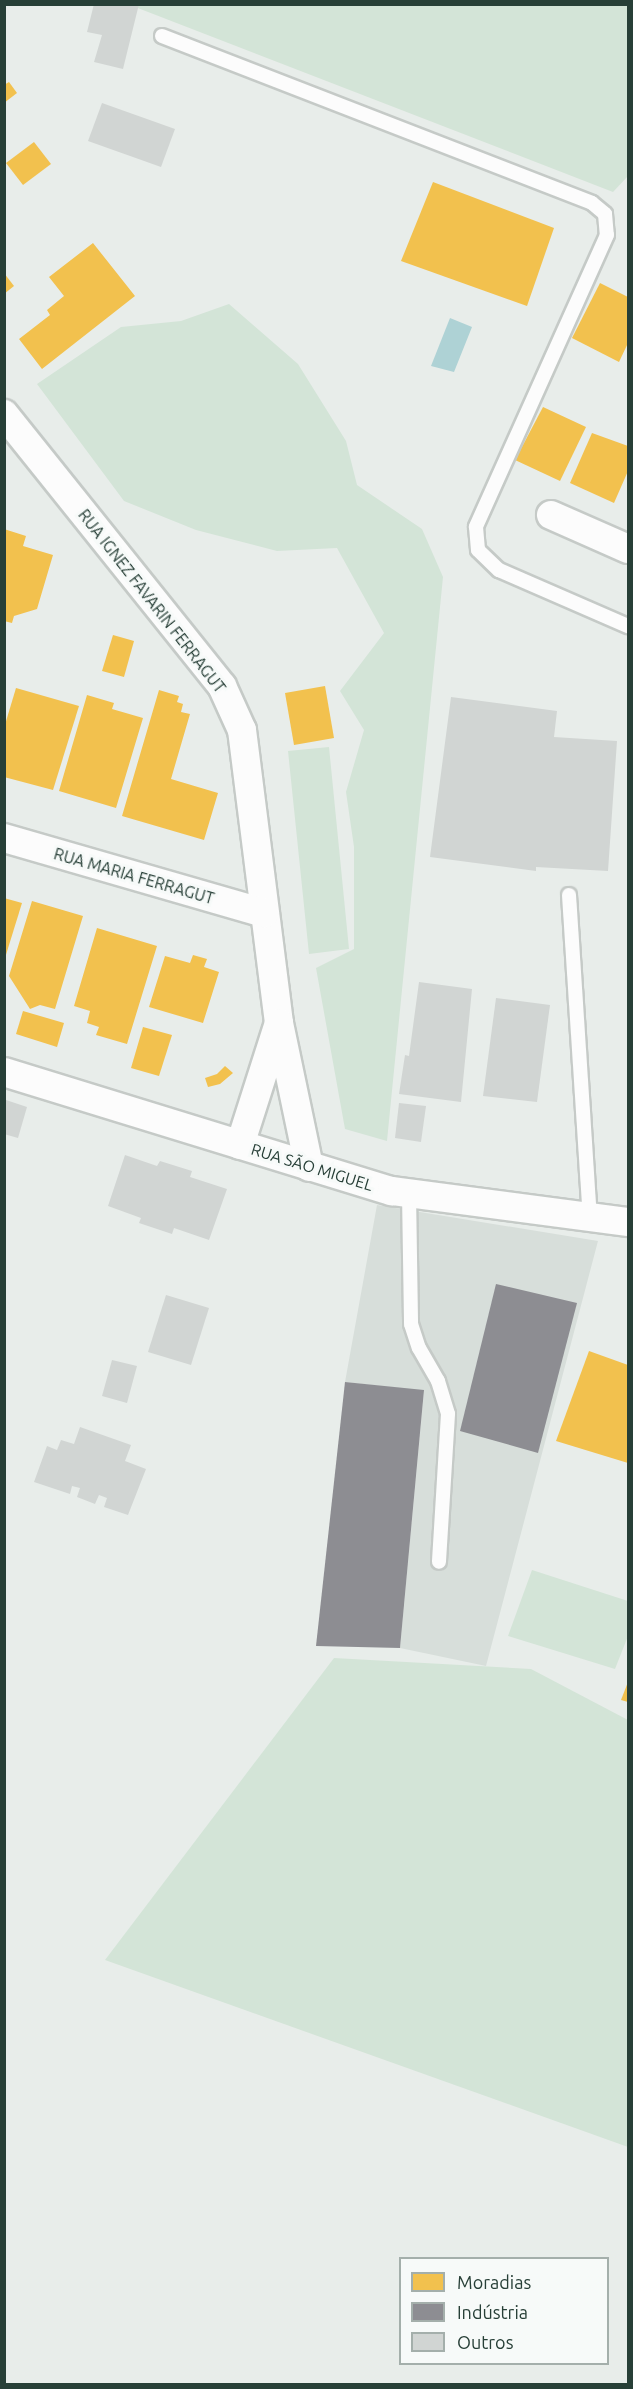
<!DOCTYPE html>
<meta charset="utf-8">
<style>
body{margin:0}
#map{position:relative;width:633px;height:2389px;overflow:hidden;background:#e8edea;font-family:Ubuntu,sans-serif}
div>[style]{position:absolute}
.built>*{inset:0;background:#d7deda}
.green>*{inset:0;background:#d3e4d7}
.water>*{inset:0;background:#aed2d5}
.homes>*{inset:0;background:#f2c14e}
.industry>*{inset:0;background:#8d8d92}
.building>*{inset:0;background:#d1d5d3}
.roads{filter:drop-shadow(2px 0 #c5cac7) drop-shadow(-2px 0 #c5cac7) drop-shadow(0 2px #c5cac7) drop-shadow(0 -2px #c5cac7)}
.service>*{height:14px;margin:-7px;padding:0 7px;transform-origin:7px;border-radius:7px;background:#fcfcfc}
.minor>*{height:28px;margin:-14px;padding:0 14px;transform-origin:14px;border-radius:14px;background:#fcfcfc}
span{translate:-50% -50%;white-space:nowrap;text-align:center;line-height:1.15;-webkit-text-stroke:6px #f7faf9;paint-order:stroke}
.street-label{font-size:16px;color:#273f37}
.frame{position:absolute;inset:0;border:6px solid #273f37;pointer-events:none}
.legend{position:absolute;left:399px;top:2257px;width:210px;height:108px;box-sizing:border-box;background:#f7faf9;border:2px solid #a4afab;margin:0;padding:8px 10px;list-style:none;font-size:18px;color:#273f37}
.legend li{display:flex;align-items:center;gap:12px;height:30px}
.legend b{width:30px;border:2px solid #a4afab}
</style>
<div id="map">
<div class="built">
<i style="clip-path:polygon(377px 1205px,598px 1241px,486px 1666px,400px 1648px,424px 1391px,345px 1382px)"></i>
</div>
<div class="green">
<i style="clip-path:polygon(130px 5px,628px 5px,628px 176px,613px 192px)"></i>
<i style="clip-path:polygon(229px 304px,298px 364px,346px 441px,357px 485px,422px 529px,443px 577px,387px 1141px,345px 1129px,316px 968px,354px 949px,354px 847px,346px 792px,364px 730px,340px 691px,384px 633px,337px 548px,277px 551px,196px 530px,124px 501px,37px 384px,121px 327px,181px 321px)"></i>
<i style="clip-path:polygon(329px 747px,349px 949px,309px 954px,288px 751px)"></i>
<i style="clip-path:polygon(532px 1570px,628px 1601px,628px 1636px,615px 1669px,508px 1636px)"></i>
<i style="clip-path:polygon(334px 1658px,531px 1669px,628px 1720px,628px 2147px,105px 1960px)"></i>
</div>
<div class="water">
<i style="clip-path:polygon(450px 318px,472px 327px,454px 372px,431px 366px)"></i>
</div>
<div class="homes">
<i style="clip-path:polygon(9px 82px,17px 93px,4px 103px,4px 85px)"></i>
<i style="clip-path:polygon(34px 142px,51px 164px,23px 185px,6px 163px)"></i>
<i style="clip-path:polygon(433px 182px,554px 228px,527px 306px,401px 261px)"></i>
<i style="clip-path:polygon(93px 243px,135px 296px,42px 369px,19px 339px,50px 315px,47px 310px,64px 296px,49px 277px)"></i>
<i style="clip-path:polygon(4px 273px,14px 286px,4px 294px)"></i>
<i style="clip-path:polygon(600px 283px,628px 297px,628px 343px,619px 362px,572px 338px)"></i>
<i style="clip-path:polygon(543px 407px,586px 427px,560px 481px,515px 460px)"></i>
<i style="clip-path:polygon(592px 433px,628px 446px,628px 471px,614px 503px,570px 483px)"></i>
<i style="clip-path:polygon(4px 529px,26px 536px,23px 546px,53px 555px,37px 609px,14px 616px,12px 623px,4px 621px)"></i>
<i style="clip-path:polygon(113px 635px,134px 641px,124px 677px,102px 671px)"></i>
<i style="clip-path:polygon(325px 686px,334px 738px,294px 745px,285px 693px)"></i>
<i style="clip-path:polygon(16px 688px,79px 706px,53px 790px,4px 777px,4px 728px)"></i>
<i style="clip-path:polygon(159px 690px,179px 696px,177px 702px,183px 704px,181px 712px,190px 714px,171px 779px,218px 793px,204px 840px,122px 816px)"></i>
<i style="clip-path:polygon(87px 695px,114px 703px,112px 709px,143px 718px,116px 808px,59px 791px)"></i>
<i style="clip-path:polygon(4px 898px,22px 903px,5px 958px,4px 958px)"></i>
<i style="clip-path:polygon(32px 901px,83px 916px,55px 1009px,40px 1005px,30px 1009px,9px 976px)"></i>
<i style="clip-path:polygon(97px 928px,157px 946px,127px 1044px,96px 1035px,99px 1027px,87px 1023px,90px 1011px,74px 1006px)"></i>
<i style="clip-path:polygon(193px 955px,207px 959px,204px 967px,219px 972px,203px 1023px,149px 1007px,165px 956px,190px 963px)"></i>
<i style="clip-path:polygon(23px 1011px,64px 1023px,57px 1047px,16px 1034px)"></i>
<i style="clip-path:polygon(143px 1027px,172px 1035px,159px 1076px,131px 1068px)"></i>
<i style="clip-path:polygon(225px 1066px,233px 1073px,220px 1084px,208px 1087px,205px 1078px,217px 1074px)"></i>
<i style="clip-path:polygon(589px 1351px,628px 1365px,628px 1463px,556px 1441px)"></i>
<i style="clip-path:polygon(628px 1682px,628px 1702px,621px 1700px)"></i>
</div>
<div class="industry">
<i style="clip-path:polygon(496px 1284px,577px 1303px,538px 1453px,460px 1431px)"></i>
<i style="clip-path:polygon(345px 1382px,424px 1390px,400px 1648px,316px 1646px)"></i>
</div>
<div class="building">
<i style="clip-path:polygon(94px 4px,139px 4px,123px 69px,94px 62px,102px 35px,87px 32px)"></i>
<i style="clip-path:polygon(102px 103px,175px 129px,161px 167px,88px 141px)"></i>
<i style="clip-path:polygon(451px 697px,557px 711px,554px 737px,617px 741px,608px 871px,536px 867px,536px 871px,430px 857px)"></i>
<i style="clip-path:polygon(419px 982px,472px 989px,461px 1102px,399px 1094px,405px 1055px,409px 1056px)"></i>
<i style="clip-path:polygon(496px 998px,550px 1005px,537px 1102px,483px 1096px)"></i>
<i style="clip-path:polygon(6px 1100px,27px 1107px,18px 1138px,4px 1134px)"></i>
<i style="clip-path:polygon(399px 1103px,426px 1106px,421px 1142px,395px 1138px)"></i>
<i style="clip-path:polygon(125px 1155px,157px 1166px,160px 1161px,192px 1171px,190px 1177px,227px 1189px,209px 1240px,174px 1228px,172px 1234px,139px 1223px,141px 1218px,108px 1206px)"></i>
<i style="clip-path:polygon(166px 1295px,209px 1308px,191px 1365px,148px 1352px)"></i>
<i style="clip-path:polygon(112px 1360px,137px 1366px,127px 1403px,102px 1396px)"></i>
<i style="clip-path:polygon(80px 1427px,131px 1445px,125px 1461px,146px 1469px,128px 1515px,104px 1507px,107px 1498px,99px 1495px,95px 1504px,77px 1497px,80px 1488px,72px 1486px,70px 1494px,34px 1482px,47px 1446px,57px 1450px,61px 1440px,74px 1444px)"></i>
</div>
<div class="roads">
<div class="service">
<i style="left:162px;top:36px;width:461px;rotate:21.2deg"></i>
<i style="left:592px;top:203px;width:17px;rotate:40deg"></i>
<i style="left:605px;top:214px;width:21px;rotate:85deg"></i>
<i style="left:607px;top:235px;width:320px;rotate:114.2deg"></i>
<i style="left:476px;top:527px;width:23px;rotate:85deg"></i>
<i style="left:478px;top:550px;width:29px;rotate:44deg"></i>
<i style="left:499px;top:570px;width:141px;rotate:23.5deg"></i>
<i style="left:569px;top:895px;width:322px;rotate:86.3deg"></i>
<i style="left:409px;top:1193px;width:131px;rotate:89.1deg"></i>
<i style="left:411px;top:1324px;width:25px;rotate:72deg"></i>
<i style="left:419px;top:1348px;width:38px;rotate:60deg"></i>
<i style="left:438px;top:1381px;width:34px;rotate:73deg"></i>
<i style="left:448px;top:1414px;width:148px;rotate:93.5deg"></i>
</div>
<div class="minor">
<i style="left:4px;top:414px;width:349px;rotate:51.3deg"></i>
<i style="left:222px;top:686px;width:48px;rotate:65.6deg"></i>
<i style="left:242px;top:730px;width:295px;rotate:82.8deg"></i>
<i style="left:279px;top:1023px;width:147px;rotate:78.2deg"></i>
<i style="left:551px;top:515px;width:84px;rotate:23.8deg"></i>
<i style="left:4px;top:838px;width:271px;rotate:16.1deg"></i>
<i style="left:4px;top:1072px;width:406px;rotate:17.1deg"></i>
<i style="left:392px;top:1191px;width:238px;rotate:7.5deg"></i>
<i style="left:240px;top:1145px;width:128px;rotate:-72.3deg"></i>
</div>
</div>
<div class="street-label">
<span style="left:152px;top:601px;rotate:52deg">RUA IGNEZ FAVARIN FERRAGUT</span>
<span style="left:134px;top:876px;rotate:16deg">RUA MARIA FERRAGUT</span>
<span style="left:312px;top:1167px;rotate:17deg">RUA SÃO MIGUEL</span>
</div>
<div class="frame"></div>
<ul class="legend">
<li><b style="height:16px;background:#f2c14e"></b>Moradias</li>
<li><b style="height:16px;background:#8d8d92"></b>Indústria</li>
<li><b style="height:16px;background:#d1d5d3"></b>Outros</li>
</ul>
</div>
